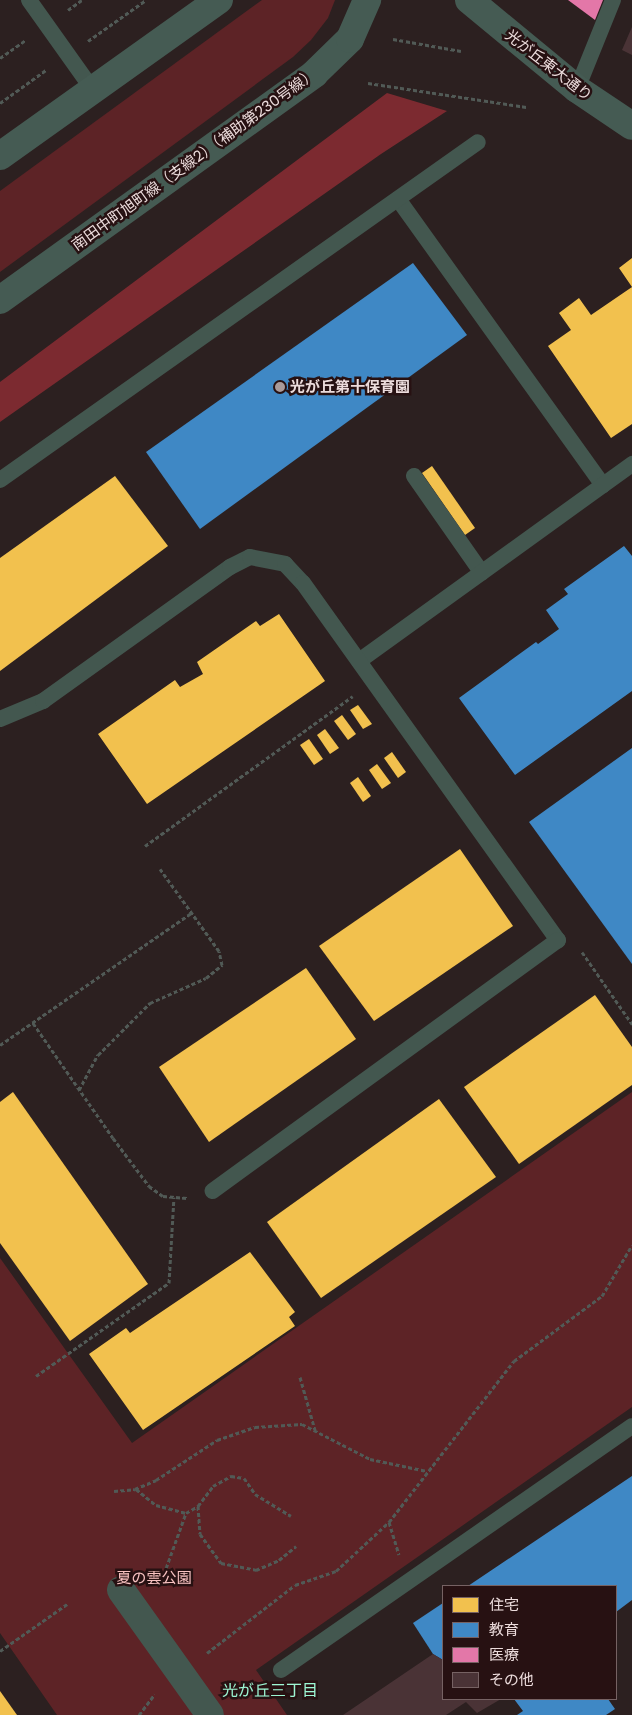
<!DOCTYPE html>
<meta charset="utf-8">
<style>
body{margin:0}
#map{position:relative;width:632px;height:1715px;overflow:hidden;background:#2c2020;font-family:Poppins,"Noto Sans JP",sans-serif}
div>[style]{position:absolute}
.green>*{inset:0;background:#5d2326}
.forest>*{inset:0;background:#7c2a30}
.homes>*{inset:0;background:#f2c14e}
.schools>*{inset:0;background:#3f88c5}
.health>*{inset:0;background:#e377a8}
.building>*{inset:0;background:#4a3336}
.path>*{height:3px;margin-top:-1.5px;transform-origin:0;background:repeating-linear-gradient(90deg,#515a56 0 4px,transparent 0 6.5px)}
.lane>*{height:16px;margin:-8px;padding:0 8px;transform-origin:8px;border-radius:8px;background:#43574f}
.street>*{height:28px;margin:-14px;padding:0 14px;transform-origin:14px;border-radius:14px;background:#43574f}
.secondary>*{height:28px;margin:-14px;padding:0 14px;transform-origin:14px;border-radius:14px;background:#455b53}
.dots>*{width:14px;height:14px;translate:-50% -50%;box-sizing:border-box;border:2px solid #271112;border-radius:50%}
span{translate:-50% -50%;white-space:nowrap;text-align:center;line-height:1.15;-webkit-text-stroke:5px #271112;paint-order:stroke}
.street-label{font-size:15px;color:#ecdcdc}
.poi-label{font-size:15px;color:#ecdcdc;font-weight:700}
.left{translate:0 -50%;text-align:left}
.park-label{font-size:15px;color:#f8c2c1}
.neighbourhood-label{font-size:16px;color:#9df6d3}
.legend{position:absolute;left:442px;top:1585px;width:175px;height:115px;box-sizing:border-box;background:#271112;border:1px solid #766263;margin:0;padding:6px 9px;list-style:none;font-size:15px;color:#ecdcdc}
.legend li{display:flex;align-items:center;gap:10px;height:25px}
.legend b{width:25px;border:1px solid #766263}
</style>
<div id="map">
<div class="green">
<i style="clip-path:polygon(262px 0,335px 0,328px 18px,311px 40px,293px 57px,0 272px,0 191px)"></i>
<i style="clip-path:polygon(632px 1092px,632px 1407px,256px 1670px,287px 1715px,57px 1715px,0 1633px,0 1258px,132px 1443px)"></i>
</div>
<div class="forest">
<i style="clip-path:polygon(387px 93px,447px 111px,381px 154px,0 422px,0 382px)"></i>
</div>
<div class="homes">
<i style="clip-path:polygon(632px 258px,632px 424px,611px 438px,548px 346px,571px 330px,559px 313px,579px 298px,591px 315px,632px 287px,619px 268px)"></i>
<i style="clip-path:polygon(432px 466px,475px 528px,465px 535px,422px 473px)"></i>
<i style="clip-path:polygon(115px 476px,168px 546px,0 671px,0 558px)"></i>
<i style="clip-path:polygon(279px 614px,325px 681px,147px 804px,98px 734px,175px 680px,180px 687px,203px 674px,197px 662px,256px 621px,260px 626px)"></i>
<i style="clip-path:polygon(358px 705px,372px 724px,363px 729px,350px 710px)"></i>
<i style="clip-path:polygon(342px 715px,356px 734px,348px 740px,334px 721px)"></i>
<i style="clip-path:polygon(325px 729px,339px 748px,330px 754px,317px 735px)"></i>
<i style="clip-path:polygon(309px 739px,323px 759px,314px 765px,300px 745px)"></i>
<i style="clip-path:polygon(392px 752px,406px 772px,398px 778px,384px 758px)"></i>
<i style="clip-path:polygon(377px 764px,391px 783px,382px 789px,369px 770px)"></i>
<i style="clip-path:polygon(358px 777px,371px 796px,363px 802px,350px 783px)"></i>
<i style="clip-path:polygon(460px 849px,513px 926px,374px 1021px,319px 946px)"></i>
<i style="clip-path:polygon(306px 968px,356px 1039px,209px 1142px,159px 1067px)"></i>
<i style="clip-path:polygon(595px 995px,632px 1047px,632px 1085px,519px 1164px,464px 1087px)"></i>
<i style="clip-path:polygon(13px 1092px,148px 1284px,70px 1341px,0 1243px,0 1102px)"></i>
<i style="clip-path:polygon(439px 1099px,496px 1177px,321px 1298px,267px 1222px)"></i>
<i style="clip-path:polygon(250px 1252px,295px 1312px,289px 1317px,295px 1326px,143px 1430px,89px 1354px,126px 1328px,130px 1333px)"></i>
<i style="clip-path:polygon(0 1691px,17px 1715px,0 1715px)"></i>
</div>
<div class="schools">
<i style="clip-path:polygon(413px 263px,467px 335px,200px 529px,146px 452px)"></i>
<i style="clip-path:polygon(624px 546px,632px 556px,632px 691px,515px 775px,459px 698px,536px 642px,538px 644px,559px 629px,546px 610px,568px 594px,564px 589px)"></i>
<i style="clip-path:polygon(632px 748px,632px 964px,529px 822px)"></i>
<i style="clip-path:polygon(632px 1476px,632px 1600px,616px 1612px,616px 1586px,468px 1586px)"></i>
<i style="clip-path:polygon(443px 1603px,443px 1660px,433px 1654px,413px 1623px)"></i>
<i style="clip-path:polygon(514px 1699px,608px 1699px,615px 1709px,606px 1715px,517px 1715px,523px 1711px)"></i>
</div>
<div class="health">
<i style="clip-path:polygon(568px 0,603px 0,595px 20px)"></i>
</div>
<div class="building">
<i style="clip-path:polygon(632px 27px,632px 55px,622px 50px)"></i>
<i style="clip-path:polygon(433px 1654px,443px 1660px,443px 1699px,501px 1699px,477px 1713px,466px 1702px,446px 1715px,343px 1715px)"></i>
</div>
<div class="path">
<i style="left:68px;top:10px;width:17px;rotate:-36deg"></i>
<i style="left:393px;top:39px;width:69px;rotate:10deg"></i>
<i style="left:88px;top:41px;width:71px;rotate:-35.3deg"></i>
<i style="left:0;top:58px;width:32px;rotate:-35deg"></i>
<i style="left:368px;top:83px;width:160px;rotate:8.6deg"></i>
<i style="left:0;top:103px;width:57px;rotate:-35.7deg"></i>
<i style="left:145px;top:846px;width:256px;rotate:-35.8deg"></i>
<i style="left:582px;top:952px;width:88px;rotate:55.2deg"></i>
<i style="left:33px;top:1023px;width:140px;rotate:55.2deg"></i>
<i style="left:113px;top:1138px;width:60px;rotate:53.1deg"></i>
<i style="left:149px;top:1186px;width:17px;rotate:36deg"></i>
<i style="left:163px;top:1196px;width:24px;rotate:5deg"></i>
<i style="left:0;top:1045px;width:232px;rotate:-34.6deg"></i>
<i style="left:79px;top:1090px;width:40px;rotate:-62deg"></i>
<i style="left:98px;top:1055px;width:74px;rotate:-45deg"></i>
<i style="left:150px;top:1003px;width:61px;rotate:-24.1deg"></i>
<i style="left:206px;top:978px;width:21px;rotate:-39deg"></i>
<i style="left:222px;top:965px;width:14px;rotate:-102deg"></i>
<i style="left:219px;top:951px;width:101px;rotate:-125.7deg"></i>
<i style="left:36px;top:1376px;width:162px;rotate:-35deg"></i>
<i style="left:169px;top:1283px;width:86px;rotate:-86.7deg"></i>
<i style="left:300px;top:1377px;width:55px;rotate:74.2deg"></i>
<i style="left:136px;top:1489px;width:26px;rotate:39deg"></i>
<i style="left:156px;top:1505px;width:31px;rotate:15deg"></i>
<i style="left:114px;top:1491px;width:21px;rotate:-5deg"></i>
<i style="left:135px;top:1489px;width:23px;rotate:-23deg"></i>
<i style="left:156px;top:1480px;width:73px;rotate:-33.3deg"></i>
<i style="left:217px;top:1440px;width:40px;rotate:-18.9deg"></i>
<i style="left:255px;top:1427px;width:47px;rotate:-3.7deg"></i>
<i style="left:302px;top:1424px;width:76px;rotate:27.2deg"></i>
<i style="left:370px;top:1459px;width:58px;rotate:11.9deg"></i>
<i style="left:198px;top:1506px;width:28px;rotate:86deg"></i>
<i style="left:200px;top:1534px;width:36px;rotate:54deg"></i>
<i style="left:221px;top:1563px;width:36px;rotate:11deg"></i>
<i style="left:256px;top:1570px;width:25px;rotate:-23deg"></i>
<i style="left:279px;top:1560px;width:22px;rotate:-39deg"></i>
<i style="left:389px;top:1522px;width:34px;rotate:73deg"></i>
<i style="left:154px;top:1583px;width:13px;rotate:-42deg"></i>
<i style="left:164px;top:1574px;width:65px;rotate:-70.2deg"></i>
<i style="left:186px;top:1513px;width:14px;rotate:-30deg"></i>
<i style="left:198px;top:1506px;width:25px;rotate:-53deg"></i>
<i style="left:213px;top:1486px;width:21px;rotate:-29deg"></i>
<i style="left:231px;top:1476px;width:13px;rotate:9deg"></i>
<i style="left:244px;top:1478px;width:19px;rotate:55deg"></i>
<i style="left:255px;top:1494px;width:42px;rotate:31.4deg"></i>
<i style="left:0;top:1651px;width:82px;rotate:-35deg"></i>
<i style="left:207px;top:1653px;width:111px;rotate:-37.7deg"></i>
<i style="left:295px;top:1585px;width:43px;rotate:-18.9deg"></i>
<i style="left:336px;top:1571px;width:72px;rotate:-42.8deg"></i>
<i style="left:389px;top:1522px;width:204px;rotate:-52.2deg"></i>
<i style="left:514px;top:1361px;width:109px;rotate:-36.5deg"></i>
<i style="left:602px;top:1296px;width:59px;rotate:-59.5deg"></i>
<i style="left:139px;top:1715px;width:26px;rotate:-53deg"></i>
</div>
<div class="lane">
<i style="left:29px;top:0;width:110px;rotate:54.6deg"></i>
<i style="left:577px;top:89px;width:96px;rotate:-68deg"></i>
<i style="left:398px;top:199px;width:352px;rotate:54.4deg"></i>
<i style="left:414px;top:476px;width:118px;rotate:55deg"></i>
<i style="left:0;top:480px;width:585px;rotate:-35.26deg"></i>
<i style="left:359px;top:661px;width:337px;rotate:-35.8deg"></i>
<i style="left:0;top:719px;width:47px;rotate:-22.7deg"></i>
<i style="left:43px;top:701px;width:230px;rotate:-35.6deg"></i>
<i style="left:230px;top:567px;width:22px;rotate:-27deg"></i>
<i style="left:250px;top:557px;width:36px;rotate:11deg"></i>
<i style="left:285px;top:564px;width:26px;rotate:47deg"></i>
<i style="left:303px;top:583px;width:439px;rotate:54.5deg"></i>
<i style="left:558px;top:940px;width:427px;rotate:144deg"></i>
<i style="left:281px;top:1670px;width:427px;rotate:-34.8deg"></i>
</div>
<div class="street">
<i style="left:121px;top:1590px;width:153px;rotate:54.5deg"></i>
</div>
<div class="secondary">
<i style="left:469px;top:0;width:140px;rotate:39.5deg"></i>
<i style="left:577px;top:89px;width:66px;rotate:33.9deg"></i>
<i style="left:0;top:156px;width:269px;rotate:-35.5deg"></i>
<i style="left:0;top:300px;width:387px;rotate:-35.7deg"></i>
<i style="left:314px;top:74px;width:50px;rotate:-44.2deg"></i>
<i style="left:350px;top:39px;width:43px;rotate:-66.4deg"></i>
</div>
<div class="dots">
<i style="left:280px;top:387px;background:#a99a9a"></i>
</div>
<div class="street-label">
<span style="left:549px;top:65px;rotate:38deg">光が丘東大通り</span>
<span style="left:194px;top:159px;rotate:-36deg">南田中町旭町線（支線2）（補助第230号線）</span>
</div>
<div class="poi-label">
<span class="left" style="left:290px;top:387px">光が丘第十保育園</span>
</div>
<div class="park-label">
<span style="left:154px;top:1578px">夏の雲公園</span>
</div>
<div class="neighbourhood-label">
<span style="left:270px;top:1691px">光が丘三丁目</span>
</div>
<ul class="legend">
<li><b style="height:14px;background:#f2c14e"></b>住宅</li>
<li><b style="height:14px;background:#3f88c5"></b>教育</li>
<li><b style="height:14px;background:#e377a8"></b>医療</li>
<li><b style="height:14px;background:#4a3336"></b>その他</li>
</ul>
</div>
